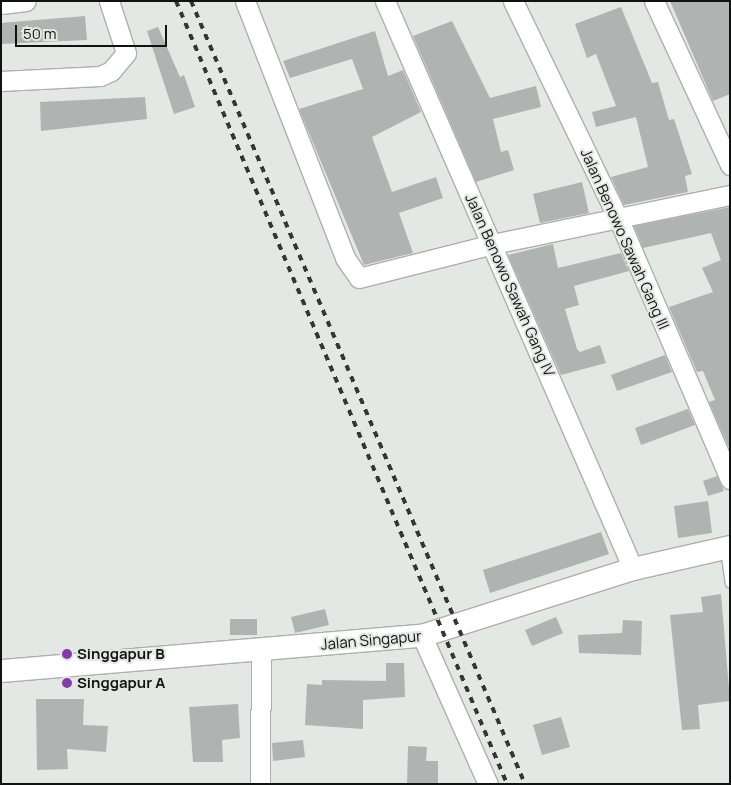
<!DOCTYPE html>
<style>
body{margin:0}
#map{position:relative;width:731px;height:785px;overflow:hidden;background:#e3e8e5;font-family:Manrope,sans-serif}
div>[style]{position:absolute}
.building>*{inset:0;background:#afb4b2}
.roads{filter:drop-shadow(1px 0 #abb0ae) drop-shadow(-1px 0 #abb0ae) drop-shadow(0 1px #abb0ae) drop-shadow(0 -1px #abb0ae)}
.service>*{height:9px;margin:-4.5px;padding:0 4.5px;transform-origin:4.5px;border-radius:4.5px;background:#fff}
.minor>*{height:19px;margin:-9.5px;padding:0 9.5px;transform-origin:9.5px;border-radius:9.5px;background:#fff}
.tertiary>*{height:22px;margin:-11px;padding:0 11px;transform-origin:11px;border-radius:11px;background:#fff}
.rail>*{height:4px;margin-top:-2px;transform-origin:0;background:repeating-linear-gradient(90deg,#343635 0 6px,transparent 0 12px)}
.dots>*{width:14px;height:14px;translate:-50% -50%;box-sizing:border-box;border:2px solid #e3e8e5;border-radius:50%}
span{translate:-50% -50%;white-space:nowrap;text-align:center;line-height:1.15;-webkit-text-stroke:4px #e3e8e5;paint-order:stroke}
.street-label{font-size:15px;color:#111312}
.poi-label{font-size:15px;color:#111312;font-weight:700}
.left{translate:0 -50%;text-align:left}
.frame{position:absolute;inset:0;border:2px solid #111312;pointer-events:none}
.scale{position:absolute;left:15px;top:25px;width:152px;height:22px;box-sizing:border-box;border:2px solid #111312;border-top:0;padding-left:6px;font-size:15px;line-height:18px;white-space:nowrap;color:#111312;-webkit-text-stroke:4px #e3e8e5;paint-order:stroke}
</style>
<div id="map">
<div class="building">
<i style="clip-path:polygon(670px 1px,730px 1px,730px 94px,713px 101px)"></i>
<i style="clip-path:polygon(621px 7px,652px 83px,658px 82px,669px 120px,674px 119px,692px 174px,685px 176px,688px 192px,624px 205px,611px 177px,648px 167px,636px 117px,596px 127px,592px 112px,616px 106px,596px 54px,587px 58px,575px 24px)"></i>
<i style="clip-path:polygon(85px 16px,87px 40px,1px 44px,1px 23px)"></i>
<i style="clip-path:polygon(452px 21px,490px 98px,536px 86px,541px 107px,493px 119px,501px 152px,508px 150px,514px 170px,476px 182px,413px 36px)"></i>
<i style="clip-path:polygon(158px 27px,180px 77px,184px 75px,195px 107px,174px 114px,147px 31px)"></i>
<i style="clip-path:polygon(375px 31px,388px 76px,403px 70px,421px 112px,372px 137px,392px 192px,436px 177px,443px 198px,399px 213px,413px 253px,364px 265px,299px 109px,363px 89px,352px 59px,290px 78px,283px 61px)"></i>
<i style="clip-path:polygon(145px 97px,147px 119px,41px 131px,40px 102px)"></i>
<i style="clip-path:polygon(582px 182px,589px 213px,540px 223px,533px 194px)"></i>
<i style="clip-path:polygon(730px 207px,730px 450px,709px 402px,715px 400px,703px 371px,697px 372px,669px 307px,713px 292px,702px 268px,721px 260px,711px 233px,643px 248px,634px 226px)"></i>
<i style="clip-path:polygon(553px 244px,558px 268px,621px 253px,629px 271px,574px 286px,579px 305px,565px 309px,577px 349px,580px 352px,600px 345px,606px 363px,561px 375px,508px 255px)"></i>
<i style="clip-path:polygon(665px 355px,672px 372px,617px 391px,611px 375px)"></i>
<i style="clip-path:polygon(688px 409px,695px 425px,641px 445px,635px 428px)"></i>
<i style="clip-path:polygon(717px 476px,724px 491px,708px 496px,703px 481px)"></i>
<i style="clip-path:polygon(708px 501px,712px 533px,678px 538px,674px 506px)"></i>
<i style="clip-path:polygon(601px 532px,609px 554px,490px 593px,483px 570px)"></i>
<i style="clip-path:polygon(721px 594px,730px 701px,698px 705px,700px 729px,682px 730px,670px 615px,703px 612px,701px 597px)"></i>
<i style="clip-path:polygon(325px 609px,329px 625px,295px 633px,291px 617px)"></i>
<i style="clip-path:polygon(556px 617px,563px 633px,532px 646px,525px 630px)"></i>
<i style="clip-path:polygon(230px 619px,257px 619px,257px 635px,230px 635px)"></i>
<i style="clip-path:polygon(623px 620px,642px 621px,641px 655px,579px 653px,578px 635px,622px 633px)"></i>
<i style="clip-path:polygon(386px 663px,404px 663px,405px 697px,363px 700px,363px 729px,305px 725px,307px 684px,322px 685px,322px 680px,386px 681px)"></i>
<i style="clip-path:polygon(36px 699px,84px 699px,83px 725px,108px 726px,106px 752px,67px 749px,68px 769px,37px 770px)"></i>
<i style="clip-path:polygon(238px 704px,240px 738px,222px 740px,223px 762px,193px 762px,189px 707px)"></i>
<i style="clip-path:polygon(561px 717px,570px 747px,542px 755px,533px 725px)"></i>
<i style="clip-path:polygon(303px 740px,305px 757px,273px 761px,272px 743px)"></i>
<i style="clip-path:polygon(408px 746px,427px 747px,426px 761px,438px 761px,438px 784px,407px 784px)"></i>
</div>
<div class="roads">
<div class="service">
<i style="left:725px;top:549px;width:34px;rotate:82deg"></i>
</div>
<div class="minor">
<i style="left:245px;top:1px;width:276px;rotate:68.7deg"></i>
<i style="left:345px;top:258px;width:24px;rotate:55deg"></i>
<i style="left:359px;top:278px;width:138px;rotate:-14.2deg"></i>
<i style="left:493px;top:244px;width:242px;rotate:-11.7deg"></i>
<i style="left:385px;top:1px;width:620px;rotate:66.41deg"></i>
<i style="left:513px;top:1px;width:243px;rotate:64.2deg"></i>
<i style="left:619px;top:220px;width:282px;rotate:66.8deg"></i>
<i style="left:654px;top:1px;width:181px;rotate:65.1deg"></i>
<i style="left:1px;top:4px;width:25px;rotate:-7deg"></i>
<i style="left:1px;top:81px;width:99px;rotate:-2.9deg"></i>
<i style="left:100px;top:76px;width:12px;rotate:-24deg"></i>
<i style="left:111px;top:71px;width:23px;rotate:-50deg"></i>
<i style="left:126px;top:53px;width:55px;rotate:-108.1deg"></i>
<i style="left:422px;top:636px;width:162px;rotate:66deg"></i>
<i style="left:260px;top:784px;width:135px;rotate:-89.6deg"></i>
</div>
<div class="tertiary">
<i style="left:1px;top:671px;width:422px;rotate:-4.8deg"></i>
<i style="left:422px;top:636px;width:221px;rotate:-17.6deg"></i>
<i style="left:633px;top:569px;width:99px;rotate:-12.8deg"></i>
</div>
</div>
<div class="rail">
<i style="left:176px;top:1px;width:850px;rotate:67.08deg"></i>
<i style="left:191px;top:1px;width:851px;rotate:66.9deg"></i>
</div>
<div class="dots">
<i style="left:67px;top:654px;background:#8639aa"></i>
<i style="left:67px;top:683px;background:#8639aa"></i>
</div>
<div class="street-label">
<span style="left:625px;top:239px;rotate:66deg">Jalan Benowo Sawah Gang III</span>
<span style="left:510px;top:285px;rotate:66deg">Jalan Benowo Sawah Gang IV</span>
<span style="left:371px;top:640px;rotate:-5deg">Jalan Singapur</span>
</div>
<div class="poi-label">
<span class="left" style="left:77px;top:654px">Singgapur B</span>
<span class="left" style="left:77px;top:683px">Singgapur A</span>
</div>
<div class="frame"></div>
<div class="scale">50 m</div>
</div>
